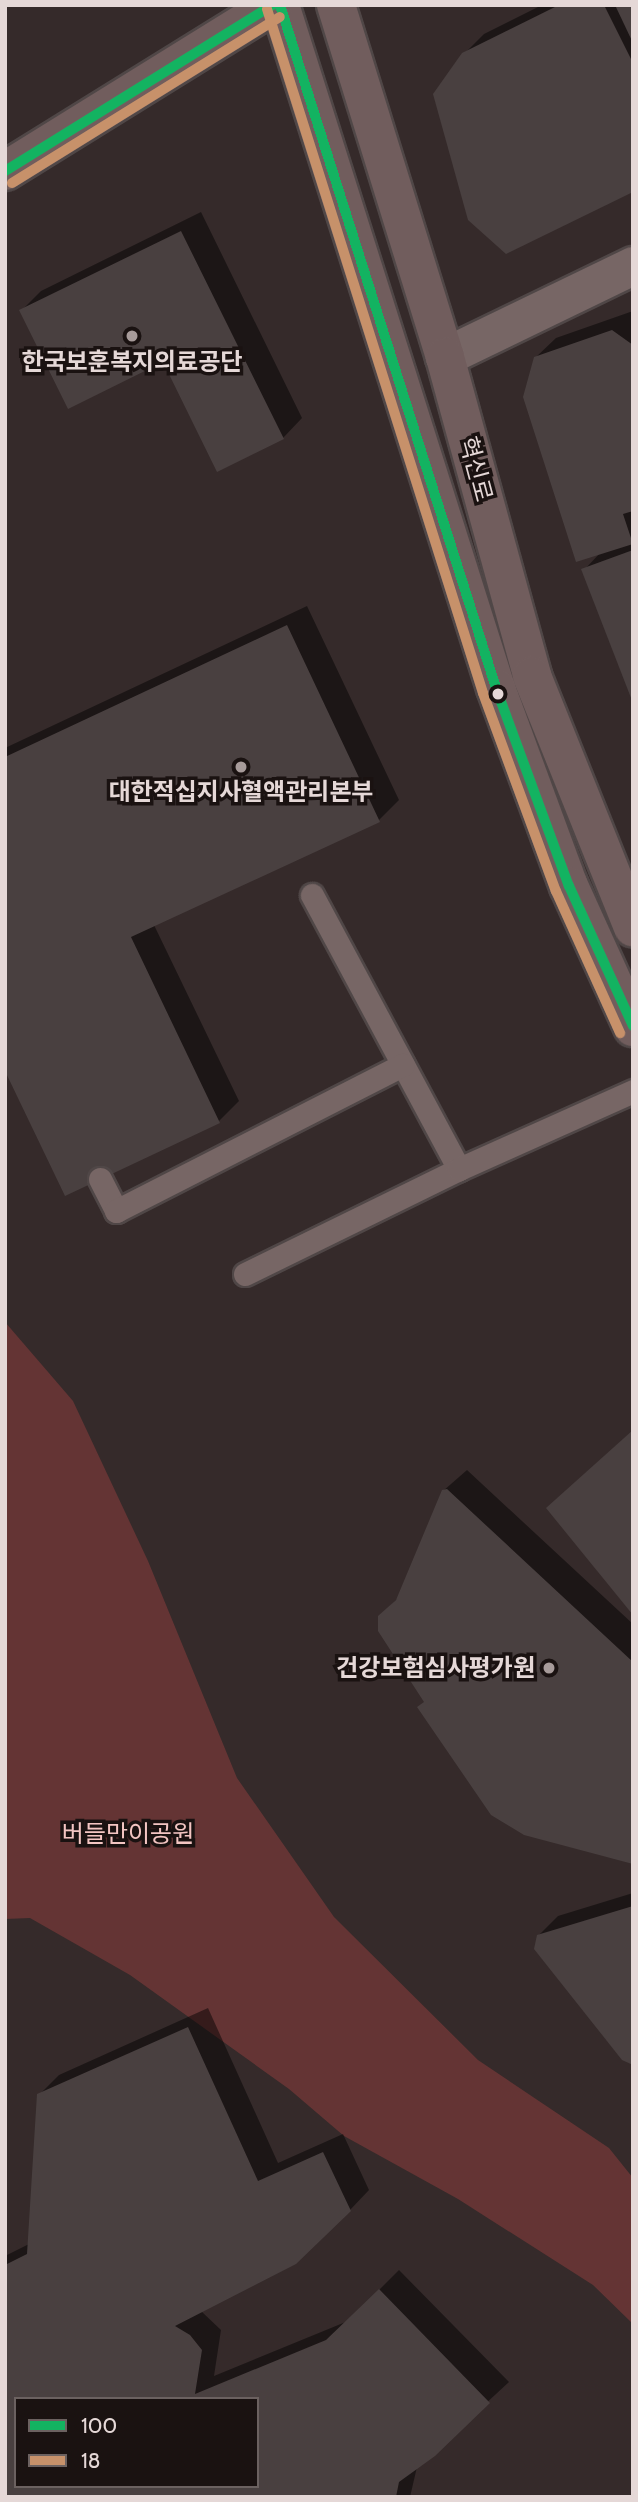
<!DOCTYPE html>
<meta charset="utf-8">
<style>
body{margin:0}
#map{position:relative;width:638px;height:2502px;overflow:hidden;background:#352a2a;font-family:Cabin,"Noto Sans KR",sans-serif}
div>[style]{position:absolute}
.green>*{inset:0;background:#643434}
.shadow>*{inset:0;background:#0007}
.building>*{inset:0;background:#494040}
.roads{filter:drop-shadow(2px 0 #504747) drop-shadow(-2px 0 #504747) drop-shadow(0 2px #504747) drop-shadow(0 -2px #504747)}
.lane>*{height:23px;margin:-11.5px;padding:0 11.5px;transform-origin:11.5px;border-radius:11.5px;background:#776665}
.street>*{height:38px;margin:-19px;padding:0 19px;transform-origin:19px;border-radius:19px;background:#776665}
.secondary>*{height:38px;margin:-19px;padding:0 19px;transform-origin:19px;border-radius:19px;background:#715d5d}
.bus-1>*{height:10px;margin:-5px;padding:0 5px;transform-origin:5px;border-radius:5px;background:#13b361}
.bus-2>*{height:10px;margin:-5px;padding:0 5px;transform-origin:5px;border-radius:5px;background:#c7916a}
.dots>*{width:19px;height:19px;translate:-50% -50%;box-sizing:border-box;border:4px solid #1a1211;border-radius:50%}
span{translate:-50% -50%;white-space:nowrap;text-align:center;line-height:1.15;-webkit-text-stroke:7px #1a1211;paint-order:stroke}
.poi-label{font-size:24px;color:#e5d8d7;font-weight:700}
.right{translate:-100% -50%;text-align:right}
.street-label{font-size:24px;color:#e5d8d7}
.park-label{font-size:24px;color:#f3c5c2}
.frame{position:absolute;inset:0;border:7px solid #e5d8d7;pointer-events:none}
.legend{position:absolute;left:14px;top:2397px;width:245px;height:91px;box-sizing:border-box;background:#1a1211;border:2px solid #6b6160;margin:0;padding:9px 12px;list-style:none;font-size:21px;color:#e5d8d7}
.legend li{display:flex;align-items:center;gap:14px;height:35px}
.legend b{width:35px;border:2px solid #6b6160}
</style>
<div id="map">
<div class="green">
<i style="clip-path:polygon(5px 1322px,73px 1401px,148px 1561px,237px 1778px,334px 1917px,478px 2060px,609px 2148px,633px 2178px,633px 2324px,593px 2285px,458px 2199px,344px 2136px,289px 2089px,130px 1975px,30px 1918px,5px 1919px)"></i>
</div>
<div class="shadow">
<i style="clip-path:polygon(542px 5px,633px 5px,633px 190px,463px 55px,484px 34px)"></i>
<i style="clip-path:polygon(201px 212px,302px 418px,283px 438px,164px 360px,21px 311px,41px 291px)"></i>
<i style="clip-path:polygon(633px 311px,633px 699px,584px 570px,601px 552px,535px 358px,556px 338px)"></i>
<i style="clip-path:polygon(307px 606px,399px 800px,379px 820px,154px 925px,239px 1101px,219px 1121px,5px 1067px,5px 748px)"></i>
<i style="clip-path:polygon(467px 1470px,633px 1624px,633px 1862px,426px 1701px,378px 1624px,379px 1617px,398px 1598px,443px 1491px)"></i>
<i style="clip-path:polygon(633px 1893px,633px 2063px,538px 1936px,558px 1916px)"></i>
<i style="clip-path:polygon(evenodd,208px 2008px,278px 2163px,343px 2134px,369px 2190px,350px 2210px,201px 2311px,221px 2330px,214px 2376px,348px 2321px,399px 2270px,509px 2382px,417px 2467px,410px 2497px,5px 2497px,5px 2256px,29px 2244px,39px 2095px,59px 2075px,208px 2008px,16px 2399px,257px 2399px,257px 2486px,16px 2486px,16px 2399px)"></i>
</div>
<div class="building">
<i style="clip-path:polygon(559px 5px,604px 5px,633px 63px,633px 192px,506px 254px,468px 220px,433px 94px,462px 53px)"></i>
<i style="clip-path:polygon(615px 5px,633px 5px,633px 43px)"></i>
<i style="clip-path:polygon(181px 231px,284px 439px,217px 472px,163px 362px,68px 409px,19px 310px)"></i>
<i style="clip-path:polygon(612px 330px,633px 345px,633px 511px,623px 514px,633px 544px,576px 562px,523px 397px,534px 357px)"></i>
<i style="clip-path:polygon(633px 550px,633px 703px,581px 569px)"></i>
<i style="clip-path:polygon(287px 625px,380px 822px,131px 937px,220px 1123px,65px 1196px,5px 1071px,5px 757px)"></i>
<i style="clip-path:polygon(633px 1430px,633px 1615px,546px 1508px)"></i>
<i style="clip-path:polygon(447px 1489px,633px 1662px,633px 1864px,524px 1835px,491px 1815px,417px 1707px,424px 1702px,378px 1631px,378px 1616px,396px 1600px,442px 1490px)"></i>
<i style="clip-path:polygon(633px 1906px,633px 2065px,622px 2060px,534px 1949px,537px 1935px)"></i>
<i style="clip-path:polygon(evenodd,188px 2027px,258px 2181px,323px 2152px,351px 2211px,296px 2264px,175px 2326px,190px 2335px,202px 2350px,195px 2394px,326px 2340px,379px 2289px,490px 2403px,435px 2456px,399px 2482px,396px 2497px,5px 2497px,5px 2265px,27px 2254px,37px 2094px,188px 2027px,16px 2399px,257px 2399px,257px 2486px,16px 2486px,16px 2399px)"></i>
</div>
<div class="roads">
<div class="lane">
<i style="left:312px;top:895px;width:311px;rotate:61.8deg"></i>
<i style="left:100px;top:1179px;width:36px;rotate:63deg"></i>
<i style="left:116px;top:1211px;width:322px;rotate:-27deg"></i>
<i style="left:245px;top:1274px;width:238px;rotate:-26.1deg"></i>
<i style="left:459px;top:1169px;width:191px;rotate:-24.1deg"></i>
</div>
<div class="street">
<i style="left:445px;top:357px;width:209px;rotate:-25.8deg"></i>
</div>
<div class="secondary">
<i style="left:280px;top:5px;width:716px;rotate:72.45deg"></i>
<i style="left:496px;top:688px;width:211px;rotate:69.8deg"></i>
<i style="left:569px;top:886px;width:155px;rotate:65.6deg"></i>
<i style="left:336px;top:5px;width:368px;rotate:72.8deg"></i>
<i style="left:445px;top:357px;width:331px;rotate:74.7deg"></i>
<i style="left:532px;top:676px;width:271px;rotate:68.1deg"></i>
<i style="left:5px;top:171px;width:315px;rotate:-31.8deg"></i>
</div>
</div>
<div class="bus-1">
<i style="left:280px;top:5px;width:716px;rotate:72.45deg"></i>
<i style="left:496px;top:688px;width:211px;rotate:69.8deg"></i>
<i style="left:569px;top:886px;width:154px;rotate:65.4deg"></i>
<i style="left:5px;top:171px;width:315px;rotate:-31.8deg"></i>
</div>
<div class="bus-2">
<i style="left:267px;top:9px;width:717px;rotate:72.47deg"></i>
<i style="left:483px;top:693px;width:211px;rotate:69.8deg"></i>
<i style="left:556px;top:891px;width:156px;rotate:65.7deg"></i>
<i style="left:12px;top:183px;width:315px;rotate:-31.8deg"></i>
</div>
<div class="dots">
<i style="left:132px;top:336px;background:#a79b9a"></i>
<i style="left:498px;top:694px;background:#e5d8d7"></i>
<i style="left:241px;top:767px;background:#a79b9a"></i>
<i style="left:549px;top:1668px;background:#a79b9a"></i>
</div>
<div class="poi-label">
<span style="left:132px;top:362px">한국보훈복지의료공단</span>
<span style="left:241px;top:792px">대한적십지사혈액관리본부</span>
<span class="right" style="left:535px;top:1668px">건강보험심사평가원</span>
</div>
<div class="street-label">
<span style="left:476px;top:469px;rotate:75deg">혁신로</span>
</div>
<div class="park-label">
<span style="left:128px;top:1834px">버들만이공원</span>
</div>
<div class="frame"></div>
<ul class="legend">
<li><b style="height:9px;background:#13b361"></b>100</li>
<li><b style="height:9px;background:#c7916a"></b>18</li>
</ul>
</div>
